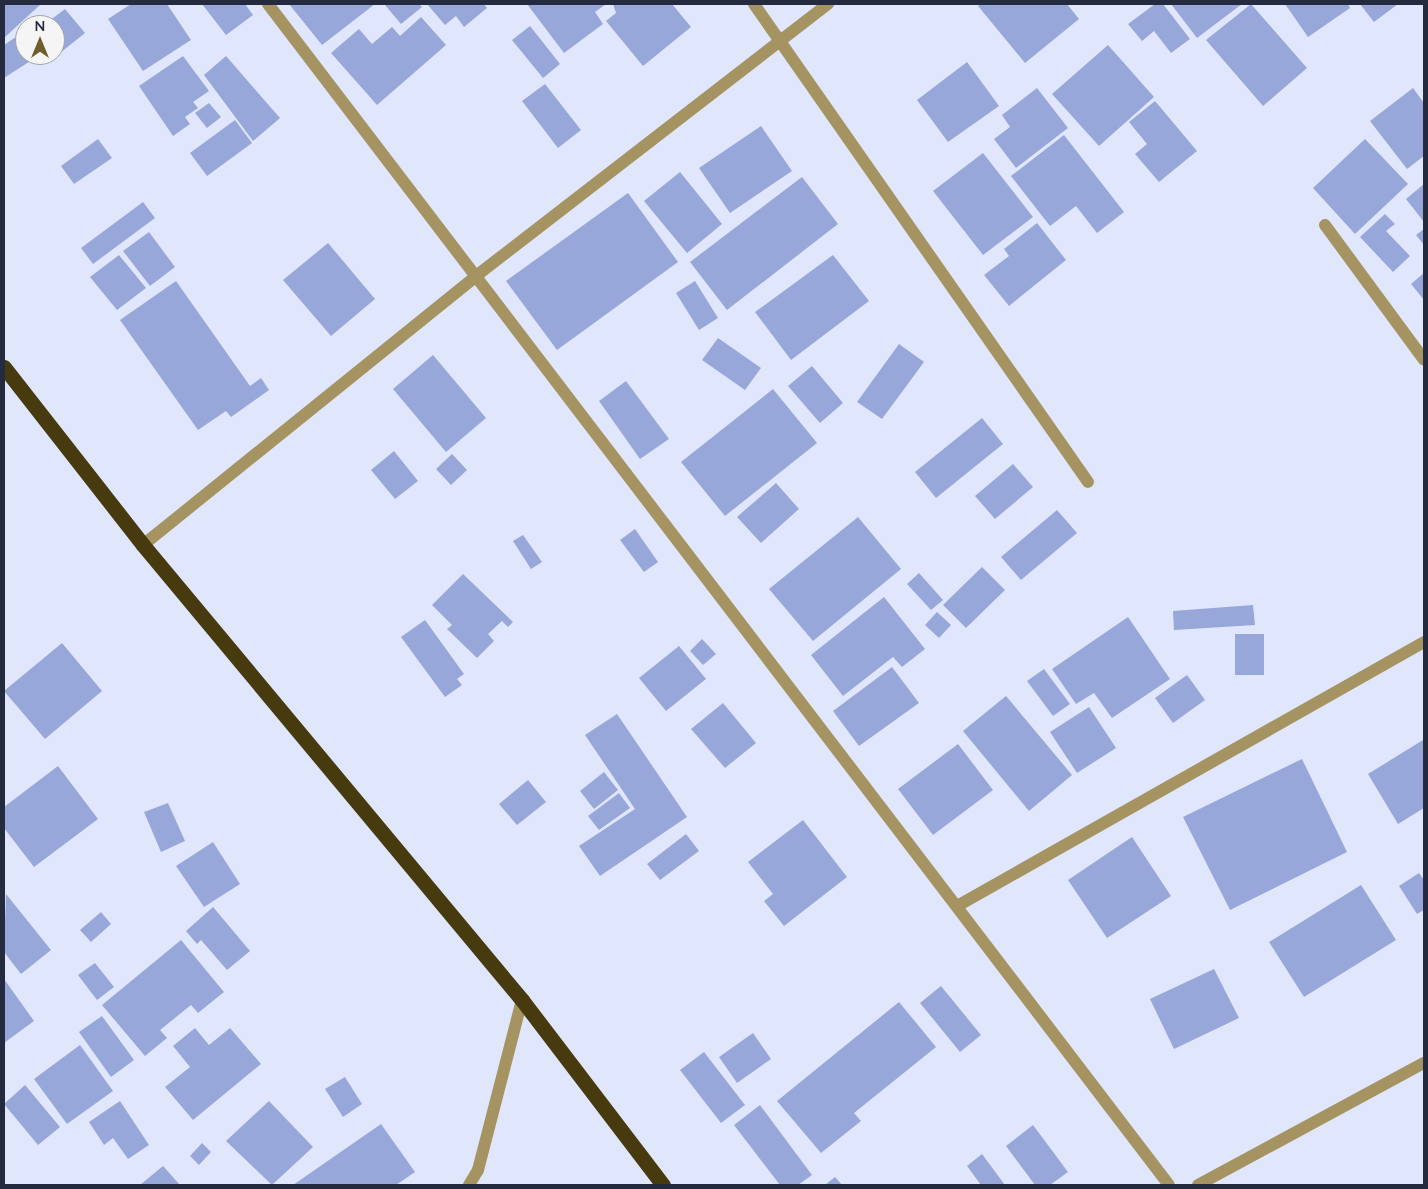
<!DOCTYPE html>
<style>
body{margin:0}
#map{position:relative;width:1428px;height:1189px;overflow:hidden;background:#e0e7fc;font-family:Lato,sans-serif}
div>[style]{position:absolute}
.building>*{inset:0;background:#98a7d9}
.street>*{height:12px;margin:-6px;padding:0 6px;transform-origin:6px;border-radius:6px;background:#a59462}
.highway>*{height:15px;margin:-7.5px;padding:0 7.5px;transform-origin:7.5px;border-radius:7.5px;background:#473a0e}
span{translate:-50% -50%;white-space:nowrap;text-align:center;line-height:1.15;-webkit-text-stroke:4px #f5f5f5;paint-order:stroke}
.frame{position:absolute;inset:0;border:5px solid #252b3f;pointer-events:none}
.north{position:absolute;left:15px;top:15px;width:50px;height:50px;box-sizing:border-box;background:#f5f5f5;border:1px solid #a2a4ac;border-radius:50%;rotate:0deg;font-size:14px;font-weight:700;line-height:20px;text-align:center;color:#252b3f}
.north::after{content:'';display:block;margin:auto;width:18px;height:22px;background:#6f5f2c;clip-path:polygon(50% 0,100% 100%,50% 72%,0 100%)}
</style>
<div id="map">
<div class="building">
<i style="clip-path:polygon(4px 4px,41px 4px,4px 38px)"></i>
<i style="clip-path:polygon(131px 4px,167px 4px,191px 40px,143px 71px,108px 19px)"></i>
<i style="clip-path:polygon(202px 4px,245px 4px,253px 15px,226px 35px)"></i>
<i style="clip-path:polygon(289px 4px,375px 4px,322px 45px)"></i>
<i style="clip-path:polygon(419px 4px,422px 7px,401px 24px,385px 5px)"></i>
<i style="clip-path:polygon(427px 4px,484px 4px,487px 8px,464px 27px,456px 16px,445px 25px)"></i>
<i style="clip-path:polygon(527px 4px,606px 4px,595px 12px,603px 24px,564px 53px)"></i>
<i style="clip-path:polygon(613px 4px,672px 4px,691px 27px,643px 66px,606px 21px,616px 13px)"></i>
<i style="clip-path:polygon(981px 4px,1067px 4px,1079px 19px,1025px 63px,978px 6px)"></i>
<i style="clip-path:polygon(1155px 4px,1163px 4px,1190px 39px,1171px 53px,1154px 31px,1142px 41px,1128px 24px)"></i>
<i style="clip-path:polygon(1171px 4px,1242px 4px,1197px 38px)"></i>
<i style="clip-path:polygon(1251px 4px,1307px 68px,1263px 106px,1206px 40px)"></i>
<i style="clip-path:polygon(1285px 4px,1348px 4px,1350px 8px,1308px 37px)"></i>
<i style="clip-path:polygon(1360px 4px,1398px 4px,1374px 22px)"></i>
<i style="clip-path:polygon(65px 9px,85px 33px,50px 61px,45px 55px,55px 55px,55px 25px,44px 25px)"></i>
<i style="clip-path:polygon(421px 17px,446px 45px,377px 105px,331px 53px,359px 29px,372px 44px,392px 27px,400px 36px)"></i>
<i style="clip-path:polygon(530px 26px,560px 64px,543px 78px,512px 40px)"></i>
<i style="clip-path:polygon(19px 35px,25px 55px,35px 58px,4px 78px,4px 45px)"></i>
<i style="clip-path:polygon(1108px 45px,1154px 97px,1099px 146px,1052px 94px)"></i>
<i style="clip-path:polygon(183px 56px,209px 91px,193px 102px,198px 108px,185px 117px,190px 124px,173px 136px,139px 86px)"></i>
<i style="clip-path:polygon(226px 56px,280px 118px,253px 141px,204px 75px)"></i>
<i style="clip-path:polygon(967px 62px,999px 106px,948px 142px,917px 100px)"></i>
<i style="clip-path:polygon(545px 84px,581px 130px,558px 148px,522px 101px)"></i>
<i style="clip-path:polygon(1037px 88px,1068px 128px,1016px 168px,994px 139px,1010px 127px,1002px 115px)"></i>
<i style="clip-path:polygon(1413px 88px,1424px 103px,1424px 156px,1407px 169px,1370px 121px)"></i>
<i style="clip-path:polygon(1155px 101px,1197px 151px,1159px 182px,1135px 154px,1147px 144px,1129px 122px)"></i>
<i style="clip-path:polygon(209px 103px,221px 117px,207px 128px,195px 113px)"></i>
<i style="clip-path:polygon(235px 120px,252px 143px,207px 176px,190px 153px)"></i>
<i style="clip-path:polygon(761px 126px,792px 171px,730px 213px,699px 168px)"></i>
<i style="clip-path:polygon(1064px 135px,1124px 212px,1097px 233px,1076px 206px,1050px 226px,1011px 176px)"></i>
<i style="clip-path:polygon(98px 139px,112px 158px,74px 184px,61px 166px)"></i>
<i style="clip-path:polygon(1365px 139px,1408px 184px,1355px 234px,1313px 188px)"></i>
<i style="clip-path:polygon(983px 153px,1033px 217px,983px 255px,933px 191px)"></i>
<i style="clip-path:polygon(680px 172px,722px 224px,687px 253px,644px 201px)"></i>
<i style="clip-path:polygon(802px 177px,838px 224px,727px 310px,690px 262px)"></i>
<i style="clip-path:polygon(1424px 184px,1424px 222px,1406px 199px)"></i>
<i style="clip-path:polygon(628px 193px,678px 262px,557px 350px,506px 281px)"></i>
<i style="clip-path:polygon(143px 202px,155px 218px,93px 264px,81px 248px)"></i>
<i style="clip-path:polygon(1385px 214px,1395px 224px,1386px 231px,1410px 256px,1393px 272px,1360px 237px)"></i>
<i style="clip-path:polygon(1037px 223px,1066px 260px,1009px 306px,984px 275px,1009px 256px,1004px 249px)"></i>
<i style="clip-path:polygon(1424px 229px,1424px 245px,1416px 235px)"></i>
<i style="clip-path:polygon(149px 232px,175px 267px,150px 286px,123px 251px)"></i>
<i style="clip-path:polygon(328px 243px,375px 299px,331px 336px,283px 280px)"></i>
<i style="clip-path:polygon(119px 255px,146px 288px,117px 310px,90px 277px)"></i>
<i style="clip-path:polygon(833px 255px,869px 301px,791px 360px,755px 312px)"></i>
<i style="clip-path:polygon(1424px 273px,1424px 300px,1411px 284px)"></i>
<i style="clip-path:polygon(176px 281px,250px 386px,261px 378px,269px 390px,231px 417px,226px 411px,198px 430px,120px 320px)"></i>
<i style="clip-path:polygon(695px 281px,718px 318px,699px 330px,676px 293px)"></i>
<i style="clip-path:polygon(718px 338px,761px 368px,745px 390px,702px 360px)"></i>
<i style="clip-path:polygon(899px 344px,924px 362px,882px 419px,857px 402px)"></i>
<i style="clip-path:polygon(433px 355px,486px 418px,446px 452px,393px 389px)"></i>
<i style="clip-path:polygon(812px 366px,843px 403px,820px 423px,788px 386px)"></i>
<i style="clip-path:polygon(626px 381px,669px 439px,640px 459px,599px 401px)"></i>
<i style="clip-path:polygon(773px 389px,817px 443px,725px 516px,681px 462px)"></i>
<i style="clip-path:polygon(982px 418px,1003px 444px,936px 498px,915px 472px)"></i>
<i style="clip-path:polygon(394px 451px,418px 481px,395px 499px,371px 470px)"></i>
<i style="clip-path:polygon(452px 454px,467px 470px,451px 485px,436px 469px)"></i>
<i style="clip-path:polygon(1013px 464px,1033px 487px,995px 519px,975px 496px)"></i>
<i style="clip-path:polygon(776px 483px,799px 509px,761px 543px,737px 517px)"></i>
<i style="clip-path:polygon(1057px 510px,1077px 533px,1021px 580px,1001px 557px)"></i>
<i style="clip-path:polygon(858px 517px,901px 569px,813px 641px,769px 589px)"></i>
<i style="clip-path:polygon(635px 529px,658px 562px,644px 572px,620px 540px)"></i>
<i style="clip-path:polygon(523px 535px,542px 562px,531px 569px,513px 541px)"></i>
<i style="clip-path:polygon(982px 567px,1005px 590px,966px 628px,943px 605px)"></i>
<i style="clip-path:polygon(919px 573px,943px 600px,931px 610px,907px 584px)"></i>
<i style="clip-path:polygon(463px 574px,513px 622px,508px 627px,502px 621px,488px 634px,494px 641px,477px 658px,447px 629px,452px 625px,432px 605px)"></i>
<i style="clip-path:polygon(884px 597px,925px 649px,902px 667px,893px 657px,843px 696px,811px 655px)"></i>
<i style="clip-path:polygon(1253px 605px,1255px 625px,1174px 630px,1173px 611px)"></i>
<i style="clip-path:polygon(937px 612px,951px 625px,939px 638px,925px 625px)"></i>
<i style="clip-path:polygon(1128px 617px,1170px 679px,1112px 718px,1094px 693px,1076px 704px,1052px 669px)"></i>
<i style="clip-path:polygon(425px 620px,464px 674px,457px 679px,462px 685px,445px 697px,401px 637px)"></i>
<i style="clip-path:polygon(1235px 634px,1264px 634px,1264px 675px,1235px 675px)"></i>
<i style="clip-path:polygon(702px 639px,716px 654px,703px 665px,690px 651px)"></i>
<i style="clip-path:polygon(62px 643px,102px 691px,45px 739px,4px 691px)"></i>
<i style="clip-path:polygon(679px 646px,706px 679px,666px 711px,639px 678px)"></i>
<i style="clip-path:polygon(892px 667px,919px 703px,859px 746px,833px 711px)"></i>
<i style="clip-path:polygon(1044px 669px,1070px 704px,1053px 716px,1027px 681px)"></i>
<i style="clip-path:polygon(1187px 675px,1205px 700px,1173px 723px,1155px 698px)"></i>
<i style="clip-path:polygon(1006px 696px,1072px 775px,1029px 811px,963px 731px)"></i>
<i style="clip-path:polygon(723px 703px,756px 743px,725px 768px,691px 729px)"></i>
<i style="clip-path:polygon(1089px 707px,1116px 748px,1077px 773px,1050px 732px)"></i>
<i style="clip-path:polygon(617px 714px,687px 817px,600px 876px,579px 846px,635px 809px,585px 735px)"></i>
<i style="clip-path:polygon(1423px 740px,1424px 808px,1398px 824px,1368px 774px)"></i>
<i style="clip-path:polygon(958px 744px,993px 790px,933px 835px,898px 789px)"></i>
<i style="clip-path:polygon(1302px 759px,1347px 852px,1230px 910px,1183px 817px)"></i>
<i style="clip-path:polygon(58px 766px,98px 819px,34px 867px,4px 828px,4px 807px)"></i>
<i style="clip-path:polygon(604px 772px,618px 790px,594px 809px,580px 791px)"></i>
<i style="clip-path:polygon(528px 780px,546px 802px,517px 825px,499px 804px)"></i>
<i style="clip-path:polygon(619px 793px,630px 808px,599px 830px,588px 816px)"></i>
<i style="clip-path:polygon(168px 803px,185px 841px,161px 852px,144px 812px)"></i>
<i style="clip-path:polygon(803px 820px,847px 877px,784px 926px,764px 901px,773px 894px,748px 862px)"></i>
<i style="clip-path:polygon(686px 834px,699px 851px,660px 880px,647px 864px)"></i>
<i style="clip-path:polygon(1132px 837px,1171px 896px,1107px 938px,1068px 880px)"></i>
<i style="clip-path:polygon(213px 842px,240px 884px,204px 907px,176px 866px)"></i>
<i style="clip-path:polygon(1419px 873px,1424px 880px,1424px 910px,1417px 914px,1399px 886px)"></i>
<i style="clip-path:polygon(1361px 885px,1396px 940px,1304px 997px,1269px 942px)"></i>
<i style="clip-path:polygon(6px 894px,51px 950px,21px 974px,4px 952px)"></i>
<i style="clip-path:polygon(213px 907px,250px 951px,227px 970px,201px 940px,197px 944px,186px 931px)"></i>
<i style="clip-path:polygon(101px 912px,111px 924px,91px 942px,80px 930px)"></i>
<i style="clip-path:polygon(181px 940px,224px 992px,198px 1013px,191px 1005px,160px 1030px,167px 1038px,145px 1056px,102px 1005px)"></i>
<i style="clip-path:polygon(95px 963px,114px 987px,97px 1000px,78px 975px)"></i>
<i style="clip-path:polygon(1214px 969px,1239px 1018px,1174px 1049px,1150px 999px)"></i>
<i style="clip-path:polygon(4px 979px,34px 1021px,4px 1043px)"></i>
<i style="clip-path:polygon(941px 986px,981px 1035px,960px 1052px,920px 1003px)"></i>
<i style="clip-path:polygon(899px 1002px,936px 1047px,854px 1113px,861px 1121px,821px 1153px,777px 1101px)"></i>
<i style="clip-path:polygon(102px 1016px,134px 1060px,111px 1077px,79px 1032px)"></i>
<i style="clip-path:polygon(195px 1028px,209px 1045px,230px 1028px,261px 1064px,193px 1120px,165px 1087px,190px 1067px,173px 1046px)"></i>
<i style="clip-path:polygon(753px 1033px,771px 1059px,737px 1083px,719px 1057px)"></i>
<i style="clip-path:polygon(80px 1045px,113px 1091px,67px 1124px,34px 1079px)"></i>
<i style="clip-path:polygon(704px 1052px,745px 1105px,721px 1123px,680px 1070px)"></i>
<i style="clip-path:polygon(345px 1077px,362px 1104px,343px 1117px,325px 1089px)"></i>
<i style="clip-path:polygon(25px 1085px,60px 1127px,38px 1145px,4px 1104px)"></i>
<i style="clip-path:polygon(120px 1101px,149px 1145px,128px 1159px,113px 1138px,104px 1145px,89px 1122px)"></i>
<i style="clip-path:polygon(269px 1101px,313px 1147px,272px 1185px,226px 1141px)"></i>
<i style="clip-path:polygon(760px 1105px,812px 1175px,798px 1185px,780px 1185px,734px 1125px)"></i>
<i style="clip-path:polygon(381px 1124px,415px 1172px,396px 1185px,293px 1185px)"></i>
<i style="clip-path:polygon(1033px 1125px,1068px 1172px,1050px 1185px,1035px 1185px,1006px 1146px)"></i>
<i style="clip-path:polygon(202px 1143px,211px 1152px,199px 1165px,190px 1156px)"></i>
<i style="clip-path:polygon(982px 1154px,1005px 1185px,981px 1185px,967px 1166px)"></i>
<i style="clip-path:polygon(163px 1166px,180px 1185px,140px 1185px)"></i>
<i style="clip-path:polygon(835px 1177px,842px 1185px,825px 1185px)"></i>
</div>
<div class="street">
<i style="left:268px;top:4px;width:1485px;rotate:52.66deg"></i>
<i style="left:754px;top:4px;width:583px;rotate:55.06deg"></i>
<i style="left:1325px;top:225px;width:167px;rotate:53.7deg"></i>
<i style="left:143px;top:545px;width:428px;rotate:-38.9deg"></i>
<i style="left:476px;top:276px;width:445px;rotate:-37.7deg"></i>
<i style="left:959px;top:905px;width:534px;rotate:-29.49deg"></i>
<i style="left:469px;top:1185px;width:17px;rotate:-59deg"></i>
<i style="left:478px;top:1170px;width:176px;rotate:-75.5deg"></i>
<i style="left:1198px;top:1185px;width:257px;rotate:-28.4deg"></i>
</div>
<div class="highway">
<i style="left:4px;top:367px;width:226px;rotate:52deg"></i>
<i style="left:143px;top:545px;width:592px;rotate:50.21deg"></i>
<i style="left:522px;top:1000px;width:233px;rotate:52.7deg"></i>
</div>
<div class="frame"></div>
<div class="north">N</div>
</div>
